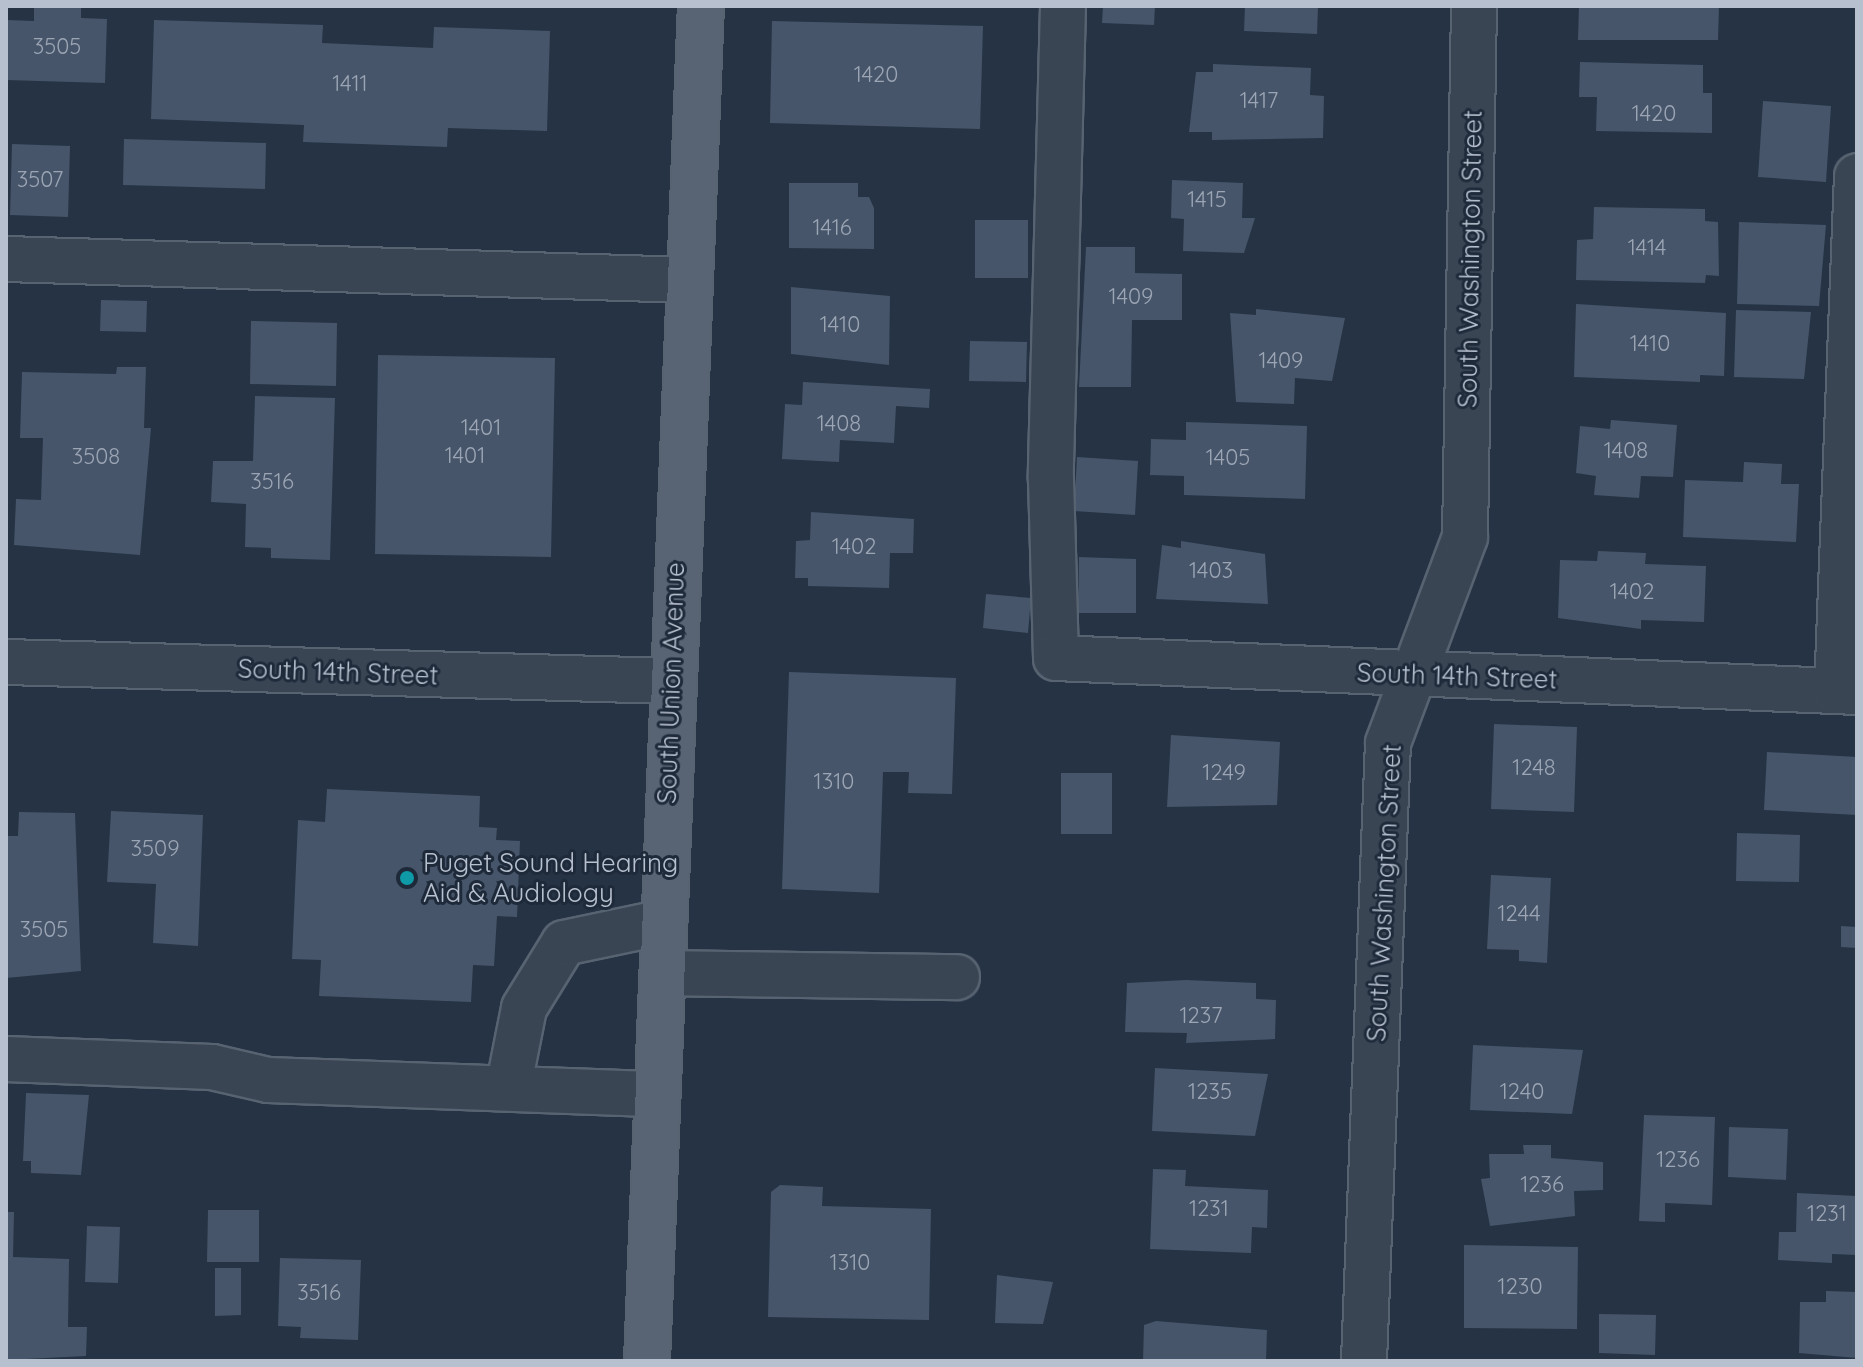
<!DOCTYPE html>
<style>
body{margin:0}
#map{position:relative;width:1863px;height:1367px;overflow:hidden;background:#253345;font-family:Quicksand,sans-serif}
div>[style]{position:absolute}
.building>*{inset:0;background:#465569}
.roads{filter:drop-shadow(2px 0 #586371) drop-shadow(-2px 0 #586371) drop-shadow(0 2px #586371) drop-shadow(0 -2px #586371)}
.minor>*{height:44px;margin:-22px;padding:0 22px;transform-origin:22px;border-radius:22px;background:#3a4554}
.major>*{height:44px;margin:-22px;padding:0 22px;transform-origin:22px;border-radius:22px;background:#586474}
.dots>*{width:22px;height:22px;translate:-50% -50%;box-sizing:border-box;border:4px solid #1e2a3a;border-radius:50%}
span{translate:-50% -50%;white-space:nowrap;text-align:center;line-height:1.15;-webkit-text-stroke:6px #1e2a3a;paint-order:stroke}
.number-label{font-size:22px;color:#9ba5b5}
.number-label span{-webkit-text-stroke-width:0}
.street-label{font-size:26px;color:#b7c0ce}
.poi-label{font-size:26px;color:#b7c0ce}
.left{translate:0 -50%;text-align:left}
.frame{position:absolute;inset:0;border:8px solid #b7c0ce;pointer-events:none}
</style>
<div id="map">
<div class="building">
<i style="clip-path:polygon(34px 6px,81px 8px,81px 18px,107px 19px,105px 83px,6px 80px,8px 20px,34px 21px)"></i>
<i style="clip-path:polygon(1103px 6px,1155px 6px,1154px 25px,1102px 23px)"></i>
<i style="clip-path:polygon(1245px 6px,1318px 6px,1317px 34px,1244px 31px)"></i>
<i style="clip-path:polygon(1579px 6px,1719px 6px,1718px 40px,1578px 40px)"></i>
<i style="clip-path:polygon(154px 20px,323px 25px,322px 43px,433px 48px,434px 27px,550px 31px,547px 131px,448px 128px,447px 147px,303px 142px,304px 125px,151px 119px)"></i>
<i style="clip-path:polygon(772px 21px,983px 26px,980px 129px,770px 123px)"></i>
<i style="clip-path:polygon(1580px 62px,1703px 65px,1703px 93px,1712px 93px,1712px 133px,1596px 131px,1597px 97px,1579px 97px)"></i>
<i style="clip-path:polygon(1213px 64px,1311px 68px,1310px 95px,1324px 96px,1323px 138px,1212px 140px,1212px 132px,1189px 132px,1196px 72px,1213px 72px)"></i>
<i style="clip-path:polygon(1763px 101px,1831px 106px,1826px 182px,1758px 177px)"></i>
<i style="clip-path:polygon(124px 139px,266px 143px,265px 189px,123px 185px)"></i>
<i style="clip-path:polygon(12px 144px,70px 146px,68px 217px,10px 215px)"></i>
<i style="clip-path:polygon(1172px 180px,1243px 183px,1242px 218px,1255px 218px,1244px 253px,1183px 251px,1184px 219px,1171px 218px)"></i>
<i style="clip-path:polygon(789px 183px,858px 183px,858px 197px,869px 197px,874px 208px,874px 249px,789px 248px)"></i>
<i style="clip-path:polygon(1594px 207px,1705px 209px,1705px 221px,1718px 222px,1719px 276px,1706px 275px,1705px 283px,1576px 280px,1577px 240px,1593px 239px)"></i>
<i style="clip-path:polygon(975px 220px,1028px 220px,1028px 278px,975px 278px)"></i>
<i style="clip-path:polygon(1739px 222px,1826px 225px,1819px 306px,1737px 304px)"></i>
<i style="clip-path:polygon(1086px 247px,1135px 247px,1135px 273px,1182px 274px,1182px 320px,1132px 320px,1131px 387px,1079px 387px)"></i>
<i style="clip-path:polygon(791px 287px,890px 296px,889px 365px,791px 354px)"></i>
<i style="clip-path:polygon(101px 300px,147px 301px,146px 332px,100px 331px)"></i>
<i style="clip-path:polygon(1576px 304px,1726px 313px,1724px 376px,1700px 375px,1700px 382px,1574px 377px)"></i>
<i style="clip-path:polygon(1256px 309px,1345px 318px,1332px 381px,1295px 378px,1294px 404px,1236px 402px,1230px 313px,1256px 315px)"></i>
<i style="clip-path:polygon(1736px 310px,1811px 312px,1804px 379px,1734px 377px)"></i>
<i style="clip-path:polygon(251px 321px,337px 323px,336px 386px,250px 384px)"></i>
<i style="clip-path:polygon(970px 341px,1027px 342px,1026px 382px,969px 381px)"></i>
<i style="clip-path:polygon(378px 355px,555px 358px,551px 557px,375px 554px)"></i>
<i style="clip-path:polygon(117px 367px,146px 367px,144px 428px,151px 428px,140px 555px,14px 545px,16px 499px,41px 500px,43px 438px,20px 438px,22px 372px,116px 374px)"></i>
<i style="clip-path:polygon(803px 382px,930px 389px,929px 408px,896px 406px,894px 443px,840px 440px,839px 462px,782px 459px,785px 404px,802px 405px)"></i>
<i style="clip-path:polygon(255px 396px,335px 398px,330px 560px,271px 558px,271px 548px,245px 547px,246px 504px,211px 502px,213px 461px,253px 461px)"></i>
<i style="clip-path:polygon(1611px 420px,1677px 425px,1673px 477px,1641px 476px,1639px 498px,1594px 495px,1596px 476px,1576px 473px,1580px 426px,1610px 429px)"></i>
<i style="clip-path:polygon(1186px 422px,1307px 426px,1305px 499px,1184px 495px,1184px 476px,1150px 475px,1151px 439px,1186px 440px)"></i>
<i style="clip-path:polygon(1077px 457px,1138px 461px,1135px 515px,1074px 511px)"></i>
<i style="clip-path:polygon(1744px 462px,1782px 464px,1781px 484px,1799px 484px,1796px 542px,1683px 537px,1685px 480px,1743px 482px)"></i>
<i style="clip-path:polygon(811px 512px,914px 519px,913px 553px,890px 553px,889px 588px,808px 586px,808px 578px,795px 578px,796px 541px,810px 540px)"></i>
<i style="clip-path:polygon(1181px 541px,1265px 554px,1268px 604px,1156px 599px,1162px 545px,1181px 548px)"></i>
<i style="clip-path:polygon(1598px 551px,1646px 553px,1645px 564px,1706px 566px,1704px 622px,1641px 620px,1641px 629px,1558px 618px,1560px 560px,1597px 561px)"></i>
<i style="clip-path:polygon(1079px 557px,1136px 559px,1136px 613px,1078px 613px)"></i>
<i style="clip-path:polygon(986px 594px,1031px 598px,1028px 633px,983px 628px)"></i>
<i style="clip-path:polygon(789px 672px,956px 678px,952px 794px,908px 793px,909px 772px,883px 772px,879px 893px,782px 889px)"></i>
<i style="clip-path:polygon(1494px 724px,1577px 727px,1574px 812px,1491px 809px)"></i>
<i style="clip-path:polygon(1171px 735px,1280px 742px,1277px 805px,1167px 807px)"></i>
<i style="clip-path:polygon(1767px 752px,1857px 757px,1857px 815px,1764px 810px)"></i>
<i style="clip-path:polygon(1061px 773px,1112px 773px,1112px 834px,1061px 834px)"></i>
<i style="clip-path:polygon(327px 789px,480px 796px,479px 827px,497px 828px,496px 840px,520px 841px,517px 917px,497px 916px,494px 966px,473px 965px,471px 1002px,319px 996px,321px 960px,292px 959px,298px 820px,325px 822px)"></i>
<i style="clip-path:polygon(111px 811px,203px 815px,198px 946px,153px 943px,156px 884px,107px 882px)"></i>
<i style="clip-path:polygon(19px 812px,75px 813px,81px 971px,6px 978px,6px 836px,18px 836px)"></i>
<i style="clip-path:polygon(1737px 833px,1800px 835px,1799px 882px,1736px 881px)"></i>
<i style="clip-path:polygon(1491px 875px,1551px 878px,1547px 963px,1519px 961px,1519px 950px,1487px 949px)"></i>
<i style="clip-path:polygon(1841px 926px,1857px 927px,1857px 948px,1841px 947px)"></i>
<i style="clip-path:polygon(1186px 980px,1256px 983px,1256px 999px,1276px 1000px,1275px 1039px,1186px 1043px,1187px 1033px,1125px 1032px,1127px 983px)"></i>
<i style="clip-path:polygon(1473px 1045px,1583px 1050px,1572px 1114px,1470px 1110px)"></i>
<i style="clip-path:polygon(1155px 1068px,1268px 1074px,1255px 1136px,1152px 1131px)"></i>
<i style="clip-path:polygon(26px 1093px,89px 1095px,81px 1175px,31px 1173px,31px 1161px,23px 1161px)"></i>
<i style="clip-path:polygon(1644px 1115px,1715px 1117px,1712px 1205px,1665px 1203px,1665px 1222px,1639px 1221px)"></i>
<i style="clip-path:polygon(1729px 1127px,1788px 1129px,1786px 1180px,1728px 1177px)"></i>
<i style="clip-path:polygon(1523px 1145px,1551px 1145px,1551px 1158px,1603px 1162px,1603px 1190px,1574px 1191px,1575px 1216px,1490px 1226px,1481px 1179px,1490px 1178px,1489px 1154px,1524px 1154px)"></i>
<i style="clip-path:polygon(1153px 1169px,1186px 1170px,1185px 1186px,1268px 1190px,1267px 1228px,1252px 1227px,1251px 1253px,1150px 1249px)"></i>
<i style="clip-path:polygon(780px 1185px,823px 1187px,822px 1206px,931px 1209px,929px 1320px,768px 1317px,771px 1192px)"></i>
<i style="clip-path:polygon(1797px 1193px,1857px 1196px,1857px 1255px,1832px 1254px,1832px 1263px,1778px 1260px,1779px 1232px,1796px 1232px)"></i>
<i style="clip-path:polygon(208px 1210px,259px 1210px,259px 1262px,207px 1262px)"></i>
<i style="clip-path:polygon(6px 1212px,14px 1212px,13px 1257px,69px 1259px,68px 1327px,87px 1327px,86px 1356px,6px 1360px)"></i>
<i style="clip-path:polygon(87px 1226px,120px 1227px,118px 1283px,85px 1282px)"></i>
<i style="clip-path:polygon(1464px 1245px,1578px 1247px,1577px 1329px,1464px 1328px)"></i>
<i style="clip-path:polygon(280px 1258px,361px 1260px,358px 1340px,300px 1338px,301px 1327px,278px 1326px)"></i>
<i style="clip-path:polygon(215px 1268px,241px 1268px,241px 1315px,215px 1316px)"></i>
<i style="clip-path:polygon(997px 1275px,1053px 1282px,1043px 1324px,995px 1323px)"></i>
<i style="clip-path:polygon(1826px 1291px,1857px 1292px,1857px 1358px,1799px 1353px,1800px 1302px,1826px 1302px)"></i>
<i style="clip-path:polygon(1599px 1314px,1656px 1315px,1655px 1355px,1599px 1353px)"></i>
<i style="clip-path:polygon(1156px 1321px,1267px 1330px,1266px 1361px,1143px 1361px,1144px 1325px)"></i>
</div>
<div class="roads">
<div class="minor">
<i style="left:1063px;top:6px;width:473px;rotate:91.5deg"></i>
<i style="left:1051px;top:479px;width:179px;rotate:88.4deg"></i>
<i style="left:1056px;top:658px;width:802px;rotate:2.43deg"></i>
<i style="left:6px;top:259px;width:683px;rotate:1.76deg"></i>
<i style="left:6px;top:662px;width:663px;rotate:1.64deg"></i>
<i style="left:1837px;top:691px;width:515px;rotate:-87.78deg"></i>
<i style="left:663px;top:973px;width:294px;rotate:0.8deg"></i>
<i style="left:6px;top:1059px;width:206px;rotate:2.2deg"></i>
<i style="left:212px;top:1067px;width:57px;rotate:13.1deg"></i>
<i style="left:268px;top:1080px;width:389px;rotate:2.1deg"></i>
<i style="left:509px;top:1084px;width:77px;rotate:-78.8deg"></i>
<i style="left:524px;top:1008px;width:76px;rotate:-58.4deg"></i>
<i style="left:564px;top:943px;width:102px;rotate:-11.9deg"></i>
<i style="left:1364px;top:1361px;width:618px;rotate:-87.78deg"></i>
<i style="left:1388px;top:743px;width:220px;rotate:-69.5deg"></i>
<i style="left:1465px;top:537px;width:531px;rotate:-89.03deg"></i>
</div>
<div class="major">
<i style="left:647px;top:1361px;width:1356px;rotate:-87.72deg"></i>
</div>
</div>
<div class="dots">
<i style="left:407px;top:878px;background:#0f9aa8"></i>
</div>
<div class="number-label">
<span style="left:57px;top:47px">3505</span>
<span style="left:876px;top:75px">1420</span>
<span style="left:350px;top:84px">1411</span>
<span style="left:1259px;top:101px">1417</span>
<span style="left:1654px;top:114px">1420</span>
<span style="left:40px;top:180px">3507</span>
<span style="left:1207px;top:200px">1415</span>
<span style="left:832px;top:228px">1416</span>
<span style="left:1647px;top:248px">1414</span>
<span style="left:1131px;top:297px">1409</span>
<span style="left:840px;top:325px">1410</span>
<span style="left:1650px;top:344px">1410</span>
<span style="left:1281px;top:361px">1409</span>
<span style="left:839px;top:424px">1408</span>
<span style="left:481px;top:428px">1401</span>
<span style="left:1626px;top:451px">1408</span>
<span style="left:465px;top:456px">1401</span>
<span style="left:96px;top:457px">3508</span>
<span style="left:1228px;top:458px">1405</span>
<span style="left:272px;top:482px">3516</span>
<span style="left:854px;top:547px">1402</span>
<span style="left:1211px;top:571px">1403</span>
<span style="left:1632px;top:592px">1402</span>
<span style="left:1534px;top:768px">1248</span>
<span style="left:1224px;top:773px">1249</span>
<span style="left:834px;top:782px">1310</span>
<span style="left:155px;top:849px">3509</span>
<span style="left:1519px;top:914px">1244</span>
<span style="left:44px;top:930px">3505</span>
<span style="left:1201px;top:1016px">1237</span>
<span style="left:1210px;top:1092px">1235</span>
<span style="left:1522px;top:1092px">1240</span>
<span style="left:1678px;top:1160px">1236</span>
<span style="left:1542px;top:1185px">1236</span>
<span style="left:1209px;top:1209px">1231</span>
<span style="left:1827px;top:1214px">1231</span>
<span style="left:850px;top:1263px">1310</span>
<span style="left:1520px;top:1287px">1230</span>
<span style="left:319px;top:1293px">3516</span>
</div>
<div class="street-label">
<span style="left:1470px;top:259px;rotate:-89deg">South Washington Street</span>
<span style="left:338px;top:672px;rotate:2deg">South 14th Street</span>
<span style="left:1457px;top:676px;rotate:2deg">South 14th Street</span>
<span style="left:671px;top:683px;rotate:-88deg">South Union Avenue</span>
<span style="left:1384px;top:893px;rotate:-87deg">South Washington Street</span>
</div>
<div class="poi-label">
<span class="left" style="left:423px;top:878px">Puget Sound Hearing<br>Aid &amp; Audiology</span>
</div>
<div class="frame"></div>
</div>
